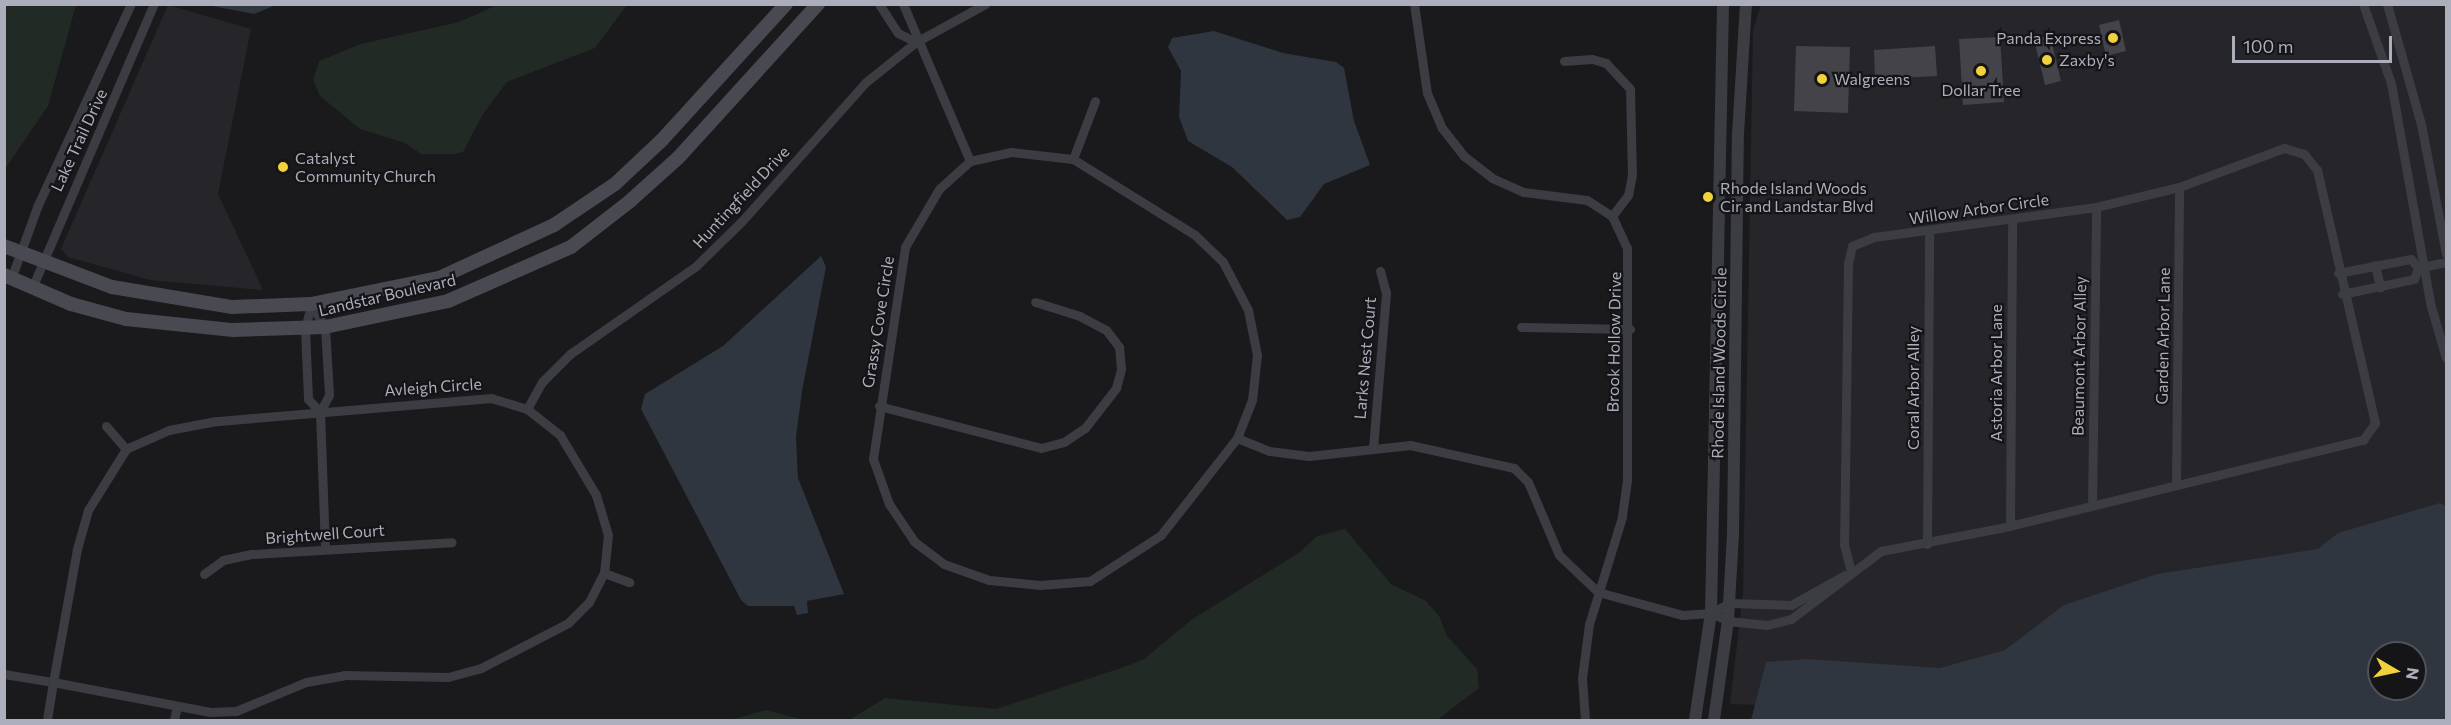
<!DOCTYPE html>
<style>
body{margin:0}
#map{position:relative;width:2451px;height:725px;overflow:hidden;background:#1a191c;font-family:Commissioner,sans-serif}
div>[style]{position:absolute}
.built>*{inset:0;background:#262529}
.green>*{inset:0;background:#212a24}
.water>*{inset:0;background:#2f3640}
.building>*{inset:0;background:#444349}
.minor>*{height:9px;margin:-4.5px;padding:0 4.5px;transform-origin:4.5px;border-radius:4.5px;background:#3c3c43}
.tertiary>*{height:12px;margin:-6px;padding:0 6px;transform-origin:6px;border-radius:6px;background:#3c3c43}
.secondary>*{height:14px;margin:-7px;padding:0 7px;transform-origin:7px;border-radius:7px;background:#484951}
.dots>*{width:16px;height:16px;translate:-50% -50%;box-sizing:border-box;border:3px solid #151417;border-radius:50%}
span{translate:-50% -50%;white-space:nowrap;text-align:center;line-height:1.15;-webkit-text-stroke:4.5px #151417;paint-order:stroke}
.poi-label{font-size:16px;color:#acaebb}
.right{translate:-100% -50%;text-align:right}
.left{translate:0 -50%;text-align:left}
.street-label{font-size:16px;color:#acaebb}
.frame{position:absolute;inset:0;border:6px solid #acaebb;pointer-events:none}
.north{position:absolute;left:2367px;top:641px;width:60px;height:60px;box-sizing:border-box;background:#151417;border:2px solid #515259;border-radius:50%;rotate:99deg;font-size:16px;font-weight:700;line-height:24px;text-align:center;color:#acaebb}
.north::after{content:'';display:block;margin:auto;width:21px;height:27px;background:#f2d23c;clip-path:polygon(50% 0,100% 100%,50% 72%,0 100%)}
.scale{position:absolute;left:2232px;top:36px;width:160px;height:27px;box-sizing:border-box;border:3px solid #acaebb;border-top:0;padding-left:8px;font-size:18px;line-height:21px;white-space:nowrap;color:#acaebb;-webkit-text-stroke:4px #151417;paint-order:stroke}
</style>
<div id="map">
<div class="built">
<i style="clip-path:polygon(168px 5px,251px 29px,218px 194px,263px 290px,150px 280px,68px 257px,61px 249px)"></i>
<i style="clip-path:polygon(evenodd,1761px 5px,2446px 5px,2446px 720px,2205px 720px,1730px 704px,1743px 593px,1753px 30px,1761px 5px,2379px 653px,2415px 653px,2415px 689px,2379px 689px,2379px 653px)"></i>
</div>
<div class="green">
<i style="clip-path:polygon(5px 4px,76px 5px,48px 106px,5px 169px)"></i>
<i style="clip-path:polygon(497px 5px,627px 5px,595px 48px,507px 82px,483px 114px,463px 152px,456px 154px,421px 154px,405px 143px,360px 129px,320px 96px,313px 80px,319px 61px,361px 44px,459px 22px)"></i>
<i style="clip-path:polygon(1345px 529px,1391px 584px,1426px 601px,1439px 616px,1447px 636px,1477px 669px,1479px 688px,1437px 720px,849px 720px,885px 698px,996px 709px,1121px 668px,1144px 659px,1191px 620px,1300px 552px,1317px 536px)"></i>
<i style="clip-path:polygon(766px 710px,804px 720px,722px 720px,734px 719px)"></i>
</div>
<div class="water">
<i style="clip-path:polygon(207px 5px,276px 5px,254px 14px)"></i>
<i style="clip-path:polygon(1214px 31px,1283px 53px,1336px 62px,1344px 68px,1354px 121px,1370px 165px,1324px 184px,1300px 217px,1287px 220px,1232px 167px,1188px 141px,1179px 117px,1181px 71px,1168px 47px,1172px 38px)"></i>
<i style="clip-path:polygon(821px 256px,826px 267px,802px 391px,796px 437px,798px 478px,844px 594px,807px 601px,808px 613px,797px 615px,794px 606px,748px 606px,741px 600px,641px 409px,645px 394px,723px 346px)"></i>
<i style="clip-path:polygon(evenodd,2440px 503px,2446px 506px,2446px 720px,1751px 720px,1766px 662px,1807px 659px,1940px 668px,2005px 650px,2064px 605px,2157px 574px,2318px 549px,2338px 533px,2440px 503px,2379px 653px,2415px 653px,2415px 689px,2379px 689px,2379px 653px)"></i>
</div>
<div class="building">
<i style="clip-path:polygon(2119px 20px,2126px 51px,2106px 56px,2099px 25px)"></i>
<i style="clip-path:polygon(2050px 35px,2061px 81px,2045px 85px,2034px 39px)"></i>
<i style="clip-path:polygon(2000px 37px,2004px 102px,1963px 105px,1959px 39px)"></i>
<i style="clip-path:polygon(1796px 46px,1850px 47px,1848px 113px,1794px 111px)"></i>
<i style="clip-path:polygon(1935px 46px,1937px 76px,1875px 79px,1874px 50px)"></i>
</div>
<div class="minor">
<i style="left:879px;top:4px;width:35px;rotate:57deg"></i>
<i style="left:898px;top:33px;width:20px;rotate:27deg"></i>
<i style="left:903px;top:4px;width:171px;rotate:66.9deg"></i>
<i style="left:1414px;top:4px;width:90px;rotate:81.7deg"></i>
<i style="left:1427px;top:93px;width:38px;rotate:67deg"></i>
<i style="left:1442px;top:128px;width:36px;rotate:52deg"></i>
<i style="left:1464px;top:156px;width:36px;rotate:38deg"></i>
<i style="left:1492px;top:178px;width:34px;rotate:24deg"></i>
<i style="left:1523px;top:192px;width:64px;rotate:7.1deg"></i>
<i style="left:1587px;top:200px;width:30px;rotate:33deg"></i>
<i style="left:1612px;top:216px;width:35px;rotate:65deg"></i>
<i style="left:1627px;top:248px;width:232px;rotate:90deg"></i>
<i style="left:1627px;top:480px;width:37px;rotate:98deg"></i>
<i style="left:1622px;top:517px;width:112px;rotate:107.1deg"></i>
<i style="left:1589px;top:624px;width:54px;rotate:97.4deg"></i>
<i style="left:1582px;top:678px;width:42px;rotate:85.9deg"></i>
<i style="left:2363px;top:4px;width:84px;rotate:70.5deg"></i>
<i style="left:2391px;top:83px;width:223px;rotate:79.9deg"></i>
<i style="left:2430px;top:303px;width:57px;rotate:73.8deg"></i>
<i style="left:2387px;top:4px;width:125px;rotate:74.2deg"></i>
<i style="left:2421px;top:124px;width:132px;rotate:79.1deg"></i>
<i style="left:1564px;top:61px;width:28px;rotate:-4deg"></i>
<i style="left:1592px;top:59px;width:15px;rotate:16deg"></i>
<i style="left:1606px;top:63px;width:35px;rotate:47deg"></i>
<i style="left:1630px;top:89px;width:86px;rotate:88.7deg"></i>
<i style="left:1632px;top:175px;width:20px;rotate:101deg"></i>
<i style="left:1628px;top:195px;width:26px;rotate:127deg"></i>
<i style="left:1011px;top:152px;width:62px;rotate:6.4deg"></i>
<i style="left:1073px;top:159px;width:144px;rotate:31.9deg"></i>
<i style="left:1195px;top:235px;width:39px;rotate:44deg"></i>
<i style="left:1223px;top:262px;width:54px;rotate:62.5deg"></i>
<i style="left:1248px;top:310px;width:46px;rotate:78.7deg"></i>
<i style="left:1257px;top:355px;width:45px;rotate:96.3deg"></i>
<i style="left:1252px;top:400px;width:41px;rotate:111.5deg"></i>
<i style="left:1237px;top:438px;width:123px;rotate:128.1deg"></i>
<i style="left:1161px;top:535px;width:85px;rotate:147.1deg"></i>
<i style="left:1090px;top:581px;width:50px;rotate:175.4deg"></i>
<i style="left:1040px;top:585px;width:51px;rotate:-174.4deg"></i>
<i style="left:989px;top:580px;width:48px;rotate:-160.4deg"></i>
<i style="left:944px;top:564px;width:38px;rotate:-143deg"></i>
<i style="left:914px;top:541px;width:45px;rotate:-124deg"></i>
<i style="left:889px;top:504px;width:48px;rotate:-109.6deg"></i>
<i style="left:873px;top:459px;width:214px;rotate:-81.4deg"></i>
<i style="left:905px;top:247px;width:67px;rotate:-59.6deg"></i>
<i style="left:939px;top:189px;width:42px;rotate:-42.1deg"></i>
<i style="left:970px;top:161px;width:42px;rotate:-12.4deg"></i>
<i style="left:1073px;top:159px;width:62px;rotate:-69.2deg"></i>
<i style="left:2375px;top:265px;width:23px;rotate:77deg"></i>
<i style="left:2418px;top:268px;width:29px;rotate:-12deg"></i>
<i style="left:2338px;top:273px;width:74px;rotate:-10.9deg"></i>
<i style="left:2411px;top:259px;width:11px;rotate:52deg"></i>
<i style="left:11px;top:279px;width:77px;rotate:-70.1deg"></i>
<i style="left:37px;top:207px;width:224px;rotate:-65.2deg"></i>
<i style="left:32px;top:288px;width:309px;rotate:-66.8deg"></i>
<i style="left:2342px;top:294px;width:74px;rotate:-11.8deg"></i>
<i style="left:2414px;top:279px;width:12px;rotate:-70deg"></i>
<i style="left:311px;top:304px;width:27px;rotate:59deg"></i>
<i style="left:325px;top:327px;width:68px;rotate:86.6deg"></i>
<i style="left:329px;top:395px;width:19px;rotate:118deg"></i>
<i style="left:320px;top:412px;width:135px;rotate:87.9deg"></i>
<i style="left:311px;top:304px;width:26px;rotate:103deg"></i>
<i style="left:305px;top:329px;width:70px;rotate:87.5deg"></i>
<i style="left:308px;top:399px;width:18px;rotate:47deg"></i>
<i style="left:1521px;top:327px;width:109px;rotate:1.1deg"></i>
<i style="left:879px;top:406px;width:167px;rotate:14.5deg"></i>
<i style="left:1041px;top:448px;width:24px;rotate:-15deg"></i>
<i style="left:1064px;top:442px;width:25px;rotate:-34deg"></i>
<i style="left:1085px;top:428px;width:51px;rotate:-52.2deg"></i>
<i style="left:1116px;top:388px;width:20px;rotate:-75deg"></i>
<i style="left:1121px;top:369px;width:22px;rotate:-95deg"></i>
<i style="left:1119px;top:347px;width:21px;rotate:-127deg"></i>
<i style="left:1106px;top:330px;width:30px;rotate:-152deg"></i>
<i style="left:1080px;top:316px;width:47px;rotate:-162.7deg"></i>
<i style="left:527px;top:409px;width:31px;rotate:-61deg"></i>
<i style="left:542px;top:382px;width:40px;rotate:-45deg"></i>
<i style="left:570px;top:354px;width:154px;rotate:-34.9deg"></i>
<i style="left:696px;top:266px;width:64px;rotate:-44.4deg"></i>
<i style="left:742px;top:221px;width:186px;rotate:-48.3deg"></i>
<i style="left:866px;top:82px;width:64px;rotate:-38.7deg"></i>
<i style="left:916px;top:42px;width:79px;rotate:-28.8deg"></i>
<i style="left:106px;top:426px;width:30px;rotate:49deg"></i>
<i style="left:1237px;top:438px;width:35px;rotate:22deg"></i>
<i style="left:1269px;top:451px;width:40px;rotate:7.1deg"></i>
<i style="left:1309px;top:456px;width:102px;rotate:-6.2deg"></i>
<i style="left:1410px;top:445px;width:107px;rotate:12.5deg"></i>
<i style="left:1514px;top:468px;width:20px;rotate:45deg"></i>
<i style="left:1528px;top:482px;width:79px;rotate:67deg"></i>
<i style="left:1559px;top:555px;width:54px;rotate:43.5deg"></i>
<i style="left:1598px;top:592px;width:87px;rotate:15.3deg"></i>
<i style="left:1682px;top:615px;width:29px;rotate:-4deg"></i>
<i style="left:1711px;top:613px;width:19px;rotate:25deg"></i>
<i style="left:1728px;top:621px;width:39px;rotate:6deg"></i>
<i style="left:1767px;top:625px;width:25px;rotate:-14deg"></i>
<i style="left:1791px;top:619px;width:113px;rotate:-37.1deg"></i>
<i style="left:1881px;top:551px;width:122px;rotate:-10.9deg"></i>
<i style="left:2001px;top:528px;width:373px;rotate:-13.7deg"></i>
<i style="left:2363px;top:440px;width:21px;rotate:-55deg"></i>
<i style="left:2375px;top:423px;width:260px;rotate:-102.9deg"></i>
<i style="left:2317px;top:170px;width:21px;rotate:-129deg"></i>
<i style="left:2304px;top:154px;width:21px;rotate:-163deg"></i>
<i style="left:2284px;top:148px;width:112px;rotate:159.6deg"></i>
<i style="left:2179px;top:187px;width:85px;rotate:166.5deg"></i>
<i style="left:2096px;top:207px;width:224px;rotate:172.3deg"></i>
<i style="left:1874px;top:237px;width:24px;rotate:158deg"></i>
<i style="left:1852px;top:246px;width:17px;rotate:103deg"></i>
<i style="left:1848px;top:263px;width:281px;rotate:90.8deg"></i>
<i style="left:1844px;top:544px;width:30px;rotate:76deg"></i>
<i style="left:1373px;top:448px;width:156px;rotate:-85.2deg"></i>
<i style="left:1386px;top:293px;width:23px;rotate:-105deg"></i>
<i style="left:2176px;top:484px;width:297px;rotate:-89.4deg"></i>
<i style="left:2092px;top:505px;width:298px;rotate:-89.2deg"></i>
<i style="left:2010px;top:526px;width:305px;rotate:-89.6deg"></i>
<i style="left:1927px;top:544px;width:312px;rotate:-89.6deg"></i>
<i style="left:604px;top:573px;width:27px;rotate:20deg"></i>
<i style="left:204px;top:574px;width:24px;rotate:-36deg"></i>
<i style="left:223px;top:560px;width:30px;rotate:-12deg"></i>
<i style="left:252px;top:554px;width:200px;rotate:-3.4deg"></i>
<i style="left:1711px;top:613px;width:21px;rotate:-29deg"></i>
<i style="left:1729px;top:603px;width:62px;rotate:1.8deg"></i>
<i style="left:1791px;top:605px;width:62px;rotate:-29.1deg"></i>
<i style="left:4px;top:674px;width:50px;rotate:9.3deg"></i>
<i style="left:53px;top:682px;width:160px;rotate:10.8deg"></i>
<i style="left:210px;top:712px;width:26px;rotate:-2deg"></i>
<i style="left:236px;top:711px;width:76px;rotate:-22.5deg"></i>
<i style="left:306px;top:682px;width:39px;rotate:-10deg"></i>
<i style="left:344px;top:675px;width:104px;rotate:1.1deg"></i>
<i style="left:448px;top:677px;width:34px;rotate:-15deg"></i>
<i style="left:481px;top:668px;width:98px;rotate:-27.3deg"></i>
<i style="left:568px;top:623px;width:30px;rotate:-45deg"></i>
<i style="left:589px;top:602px;width:33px;rotate:-63deg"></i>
<i style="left:604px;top:573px;width:38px;rotate:-84deg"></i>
<i style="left:608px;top:535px;width:42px;rotate:-106.7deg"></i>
<i style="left:596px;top:495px;width:70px;rotate:-121deg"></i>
<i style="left:560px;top:435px;width:42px;rotate:-141.8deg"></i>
<i style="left:527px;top:409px;width:37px;rotate:-163deg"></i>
<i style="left:492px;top:398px;width:277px;rotate:175.2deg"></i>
<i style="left:216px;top:421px;width:48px;rotate:169.2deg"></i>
<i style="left:169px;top:430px;width:47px;rotate:156.2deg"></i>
<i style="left:126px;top:449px;width:72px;rotate:121.9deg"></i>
<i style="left:88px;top:510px;width:41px;rotate:105.8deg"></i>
<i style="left:77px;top:549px;width:135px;rotate:100.2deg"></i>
<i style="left:53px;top:682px;width:38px;rotate:99deg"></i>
<i style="left:174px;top:720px;width:14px;rotate:-78deg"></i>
</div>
<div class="tertiary">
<i style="left:1695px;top:720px;width:108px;rotate:-81.5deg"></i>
<i style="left:1711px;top:613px;width:609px;rotate:-88.87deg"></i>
<i style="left:1714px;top:720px;width:100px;rotate:-82deg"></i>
<i style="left:1728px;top:621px;width:87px;rotate:-86.7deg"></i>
<i style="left:1733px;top:534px;width:400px;rotate:-89.3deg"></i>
<i style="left:1738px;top:134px;width:130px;rotate:-86.5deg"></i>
</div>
<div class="secondary">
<i style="left:4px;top:246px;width:116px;rotate:20.8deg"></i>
<i style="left:112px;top:287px;width:122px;rotate:9.5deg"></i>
<i style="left:232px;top:307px;width:79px;rotate:-2.2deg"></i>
<i style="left:311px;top:304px;width:131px;rotate:-11.5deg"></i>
<i style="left:439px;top:278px;width:127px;rotate:-24.7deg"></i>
<i style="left:554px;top:225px;width:73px;rotate:-33.9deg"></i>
<i style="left:615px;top:184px;width:63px;rotate:-43.1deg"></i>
<i style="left:661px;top:141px;width:185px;rotate:-47.6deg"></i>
<i style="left:4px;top:275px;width:73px;rotate:23.4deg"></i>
<i style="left:71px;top:304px;width:57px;rotate:15.3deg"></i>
<i style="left:126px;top:319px;width:108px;rotate:5.9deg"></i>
<i style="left:233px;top:330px;width:92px;rotate:-1.9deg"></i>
<i style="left:325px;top:327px;width:126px;rotate:-11.9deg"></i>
<i style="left:448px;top:301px;width:134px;rotate:-23.7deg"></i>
<i style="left:571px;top:247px;width:75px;rotate:-37.9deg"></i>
<i style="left:630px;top:201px;width:64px;rotate:-41.9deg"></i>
<i style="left:678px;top:158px;width:208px;rotate:-47.7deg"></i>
</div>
<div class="dots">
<i style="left:2113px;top:38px;background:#f2d23c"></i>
<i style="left:2047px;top:60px;background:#f2d23c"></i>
<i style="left:1981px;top:71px;background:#f2d23c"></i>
<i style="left:1822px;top:79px;background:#f2d23c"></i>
<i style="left:283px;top:167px;background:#f2d23c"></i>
<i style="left:1708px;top:197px;background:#f2d23c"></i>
</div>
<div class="poi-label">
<span class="right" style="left:2101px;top:38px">Panda Express</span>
<span class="left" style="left:2059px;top:60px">Zaxby's</span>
<span class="left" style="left:1834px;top:79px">Walgreens</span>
<span style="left:1981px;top:90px">Dollar Tree</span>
<span class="left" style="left:295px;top:167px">Catalyst<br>Community Church</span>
<span class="left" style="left:1720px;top:197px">Rhode Island Woods<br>Cir and Landstar Blvd</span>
</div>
<div class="street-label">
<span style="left:79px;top:140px;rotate:-65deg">Lake Trail Drive</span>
<span style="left:741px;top:197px;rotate:-47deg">Huntingfield Drive</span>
<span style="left:1979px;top:209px;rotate:-8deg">Willow Arbor Circle</span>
<span style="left:387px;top:295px;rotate:-13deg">Landstar Boulevard</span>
<span style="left:878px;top:322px;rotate:-81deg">Grassy Cove Circle</span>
<span style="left:2163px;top:336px;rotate:-89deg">Garden Arbor Lane</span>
<span style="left:1614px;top:342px;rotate:-89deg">Brook Hollow Drive</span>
<span style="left:2079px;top:356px;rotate:-89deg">Beaumont Arbor Alley</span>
<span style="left:1365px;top:358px;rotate:-85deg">Larks Nest Court</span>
<span style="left:1719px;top:363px;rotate:-89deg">Rhode Island Woods Circle</span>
<span style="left:1996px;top:373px;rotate:-90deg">Astoria Arbor Lane</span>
<span style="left:433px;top:387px;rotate:-4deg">Avleigh Circle</span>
<span style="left:1913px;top:388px;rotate:-90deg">Coral Arbor Alley</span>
<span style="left:325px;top:534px;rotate:-4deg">Brightwell Court</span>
</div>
<div class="frame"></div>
<div class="north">N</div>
<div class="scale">100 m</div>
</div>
